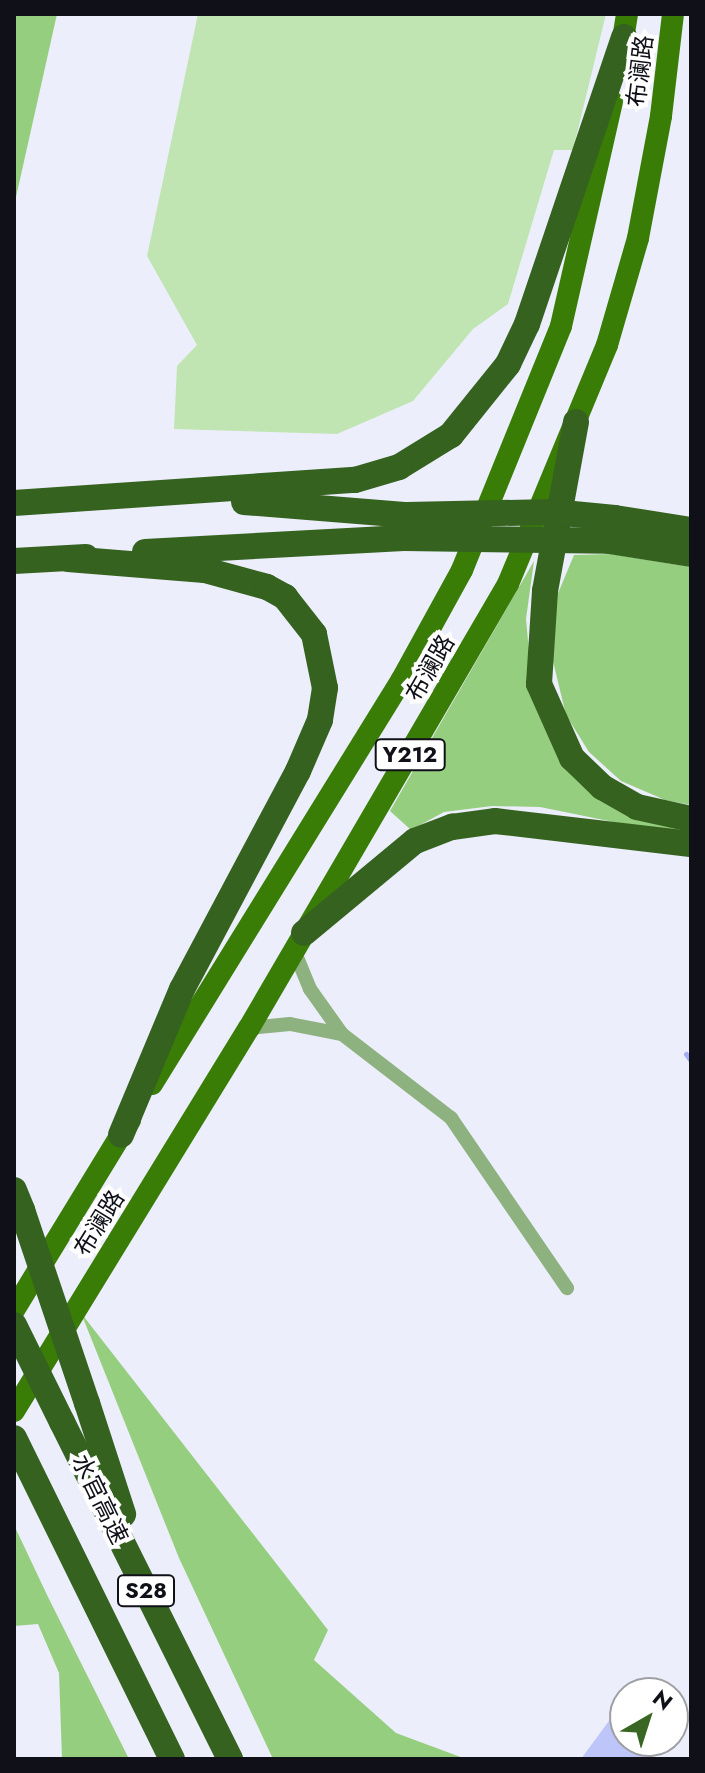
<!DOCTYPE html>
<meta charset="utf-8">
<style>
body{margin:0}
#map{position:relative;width:705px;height:1773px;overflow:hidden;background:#eceefb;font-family:Jost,"Noto Sans SC",sans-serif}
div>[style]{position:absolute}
.green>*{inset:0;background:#c0e5b2}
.forest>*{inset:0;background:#96ce7f}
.stream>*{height:5px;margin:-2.5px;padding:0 2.5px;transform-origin:2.5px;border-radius:2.5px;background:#a5adf1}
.building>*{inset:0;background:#bec5f9}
.minor>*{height:14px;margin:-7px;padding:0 7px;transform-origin:7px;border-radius:7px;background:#8eb27f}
.primary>*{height:22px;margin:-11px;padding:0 11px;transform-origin:11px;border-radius:11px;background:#397d07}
.motorway>*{height:26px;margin:-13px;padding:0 13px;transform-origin:13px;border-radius:13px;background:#35621f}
.motorway-bridge>*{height:26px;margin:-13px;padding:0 13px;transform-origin:13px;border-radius:13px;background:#35621f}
span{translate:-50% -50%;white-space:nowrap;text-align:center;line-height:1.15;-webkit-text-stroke:8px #fff;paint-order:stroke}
.shield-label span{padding:2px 6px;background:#fff;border:2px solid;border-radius:6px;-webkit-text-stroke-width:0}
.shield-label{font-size:22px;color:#101118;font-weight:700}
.street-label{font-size:24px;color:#101118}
.frame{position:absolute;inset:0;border:16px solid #101118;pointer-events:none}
.north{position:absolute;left:609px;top:1677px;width:80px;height:80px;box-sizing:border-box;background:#fff;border:2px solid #9fa0a3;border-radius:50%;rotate:39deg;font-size:22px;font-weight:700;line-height:32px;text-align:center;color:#101118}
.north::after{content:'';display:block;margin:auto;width:28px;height:36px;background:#3a6624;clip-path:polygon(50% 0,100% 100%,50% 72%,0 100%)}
</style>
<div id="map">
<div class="green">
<i style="clip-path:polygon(198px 14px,606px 14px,573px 150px,554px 150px,508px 304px,473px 329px,413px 401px,337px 434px,174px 429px,177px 366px,197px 345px,147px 256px)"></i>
</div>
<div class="forest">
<i style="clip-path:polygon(14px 14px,57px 14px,14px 206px)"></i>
<i style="clip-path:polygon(611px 554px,691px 567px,691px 805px,665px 800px,621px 781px,589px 752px,566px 715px,552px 657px,551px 610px,574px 555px)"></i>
<i style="clip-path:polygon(534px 561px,526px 619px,531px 673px,572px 771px,689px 832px,668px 833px,540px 807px,492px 806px,444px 812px,411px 830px,390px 811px)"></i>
<i style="clip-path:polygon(81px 1313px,328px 1630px,314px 1660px,396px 1733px,466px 1759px,273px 1759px,179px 1558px)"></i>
<i style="clip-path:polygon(14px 1525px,48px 1597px,129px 1759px,62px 1759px,59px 1673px,38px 1624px,14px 1626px)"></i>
</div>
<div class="stream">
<i style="left:686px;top:1054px;width:9px;rotate:54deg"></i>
</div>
<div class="building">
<i style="clip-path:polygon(625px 1699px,625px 1741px,660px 1741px,646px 1759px,581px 1759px)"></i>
</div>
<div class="minor">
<i style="left:294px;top:950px;width:42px;rotate:67.7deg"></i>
<i style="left:310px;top:989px;width:55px;rotate:54.6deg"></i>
<i style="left:342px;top:1034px;width:138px;rotate:37.6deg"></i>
<i style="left:451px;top:1118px;width:206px;rotate:55.7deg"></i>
<i style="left:249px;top:1028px;width:41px;rotate:-5.6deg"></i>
<i style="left:290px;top:1024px;width:53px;rotate:10.9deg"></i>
</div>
<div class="primary">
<i style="left:621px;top:52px;width:38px;rotate:-81deg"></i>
<i style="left:152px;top:1084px;width:474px;rotate:-58.3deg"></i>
<i style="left:401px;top:681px;width:127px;rotate:-61.2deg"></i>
<i style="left:462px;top:570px;width:263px;rotate:-67.9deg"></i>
<i style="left:561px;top:326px;width:230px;rotate:-77.2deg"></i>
<i style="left:14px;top:1310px;width:223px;rotate:-58.6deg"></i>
<i style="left:14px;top:1411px;width:449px;rotate:-58.5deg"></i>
<i style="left:249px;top:1028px;width:514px;rotate:-59.74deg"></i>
<i style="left:508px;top:584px;width:259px;rotate:-67.5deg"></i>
<i style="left:607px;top:345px;width:111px;rotate:-73.8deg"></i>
<i style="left:638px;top:238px;width:124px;rotate:-79.3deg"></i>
<i style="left:661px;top:116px;width:103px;rotate:-83.3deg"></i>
</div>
<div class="motorway">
<i style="left:576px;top:422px;width:172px;rotate:100.4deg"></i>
<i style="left:545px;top:591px;width:93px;rotate:93.7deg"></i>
<i style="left:539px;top:684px;width:81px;rotate:66deg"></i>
<i style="left:572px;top:758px;width:42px;rotate:44deg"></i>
<i style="left:602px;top:787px;width:40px;rotate:29.7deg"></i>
<i style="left:637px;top:807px;width:55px;rotate:12.5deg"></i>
<i style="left:244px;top:502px;width:164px;rotate:4.6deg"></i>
<i style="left:14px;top:503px;width:342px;rotate:-3.9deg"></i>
<i style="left:355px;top:480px;width:46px;rotate:-16.5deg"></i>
<i style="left:399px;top:467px;width:61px;rotate:-31.6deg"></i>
<i style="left:451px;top:435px;width:91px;rotate:-51.2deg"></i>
<i style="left:508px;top:364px;width:44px;rotate:-64.6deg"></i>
<i style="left:527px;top:324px;width:303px;rotate:-71.3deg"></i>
<i style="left:615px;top:518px;width:77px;rotate:9deg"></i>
<i style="left:609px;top:541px;width:83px;rotate:9deg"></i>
<i style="left:145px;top:552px;width:259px;rotate:-3.1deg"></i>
<i style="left:68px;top:559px;width:137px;rotate:4.6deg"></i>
<i style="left:205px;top:570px;width:64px;rotate:15.3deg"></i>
<i style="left:267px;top:587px;width:21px;rotate:29deg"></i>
<i style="left:285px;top:597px;width:47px;rotate:51.9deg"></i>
<i style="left:314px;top:634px;width:55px;rotate:78.5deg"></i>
<i style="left:325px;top:688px;width:32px;rotate:99deg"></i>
<i style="left:320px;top:720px;width:56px;rotate:113.3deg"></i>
<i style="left:298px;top:771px;width:247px;rotate:118deg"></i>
<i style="left:182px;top:989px;width:158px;rotate:112.7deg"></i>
<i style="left:14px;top:561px;width:72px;rotate:-3.2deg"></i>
<i style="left:304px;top:933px;width:144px;rotate:-39.7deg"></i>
<i style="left:415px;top:841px;width:40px;rotate:-21deg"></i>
<i style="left:452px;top:827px;width:43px;rotate:-7.9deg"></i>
<i style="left:495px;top:821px;width:197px;rotate:6.7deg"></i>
<i style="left:14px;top:1190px;width:22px;rotate:68deg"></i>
<i style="left:87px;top:1403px;width:117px;rotate:72deg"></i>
<i style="left:62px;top:1422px;width:377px;rotate:63.5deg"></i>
<i style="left:14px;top:1438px;width:358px;rotate:63.8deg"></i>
</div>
<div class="motorway-bridge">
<i style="left:407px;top:515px;width:146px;rotate:-1.2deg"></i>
<i style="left:553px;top:512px;width:62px;rotate:5.5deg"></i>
<i style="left:404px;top:538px;width:205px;rotate:0.8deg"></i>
<i style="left:22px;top:1210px;width:204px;rotate:71.4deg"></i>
<i style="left:14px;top:1325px;width:108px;rotate:63.7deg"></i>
</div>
<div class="shield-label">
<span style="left:410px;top:755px">Y212</span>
<span style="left:146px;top:1591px">S28</span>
</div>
<div class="street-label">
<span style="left:640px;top:71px;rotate:-83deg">布澜路</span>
<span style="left:430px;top:668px;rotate:-60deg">布澜路</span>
<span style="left:99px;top:1223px;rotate:-58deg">布澜路</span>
<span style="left:100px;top:1499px;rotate:64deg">水官高速</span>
</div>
<div class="frame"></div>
<div class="north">N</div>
</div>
